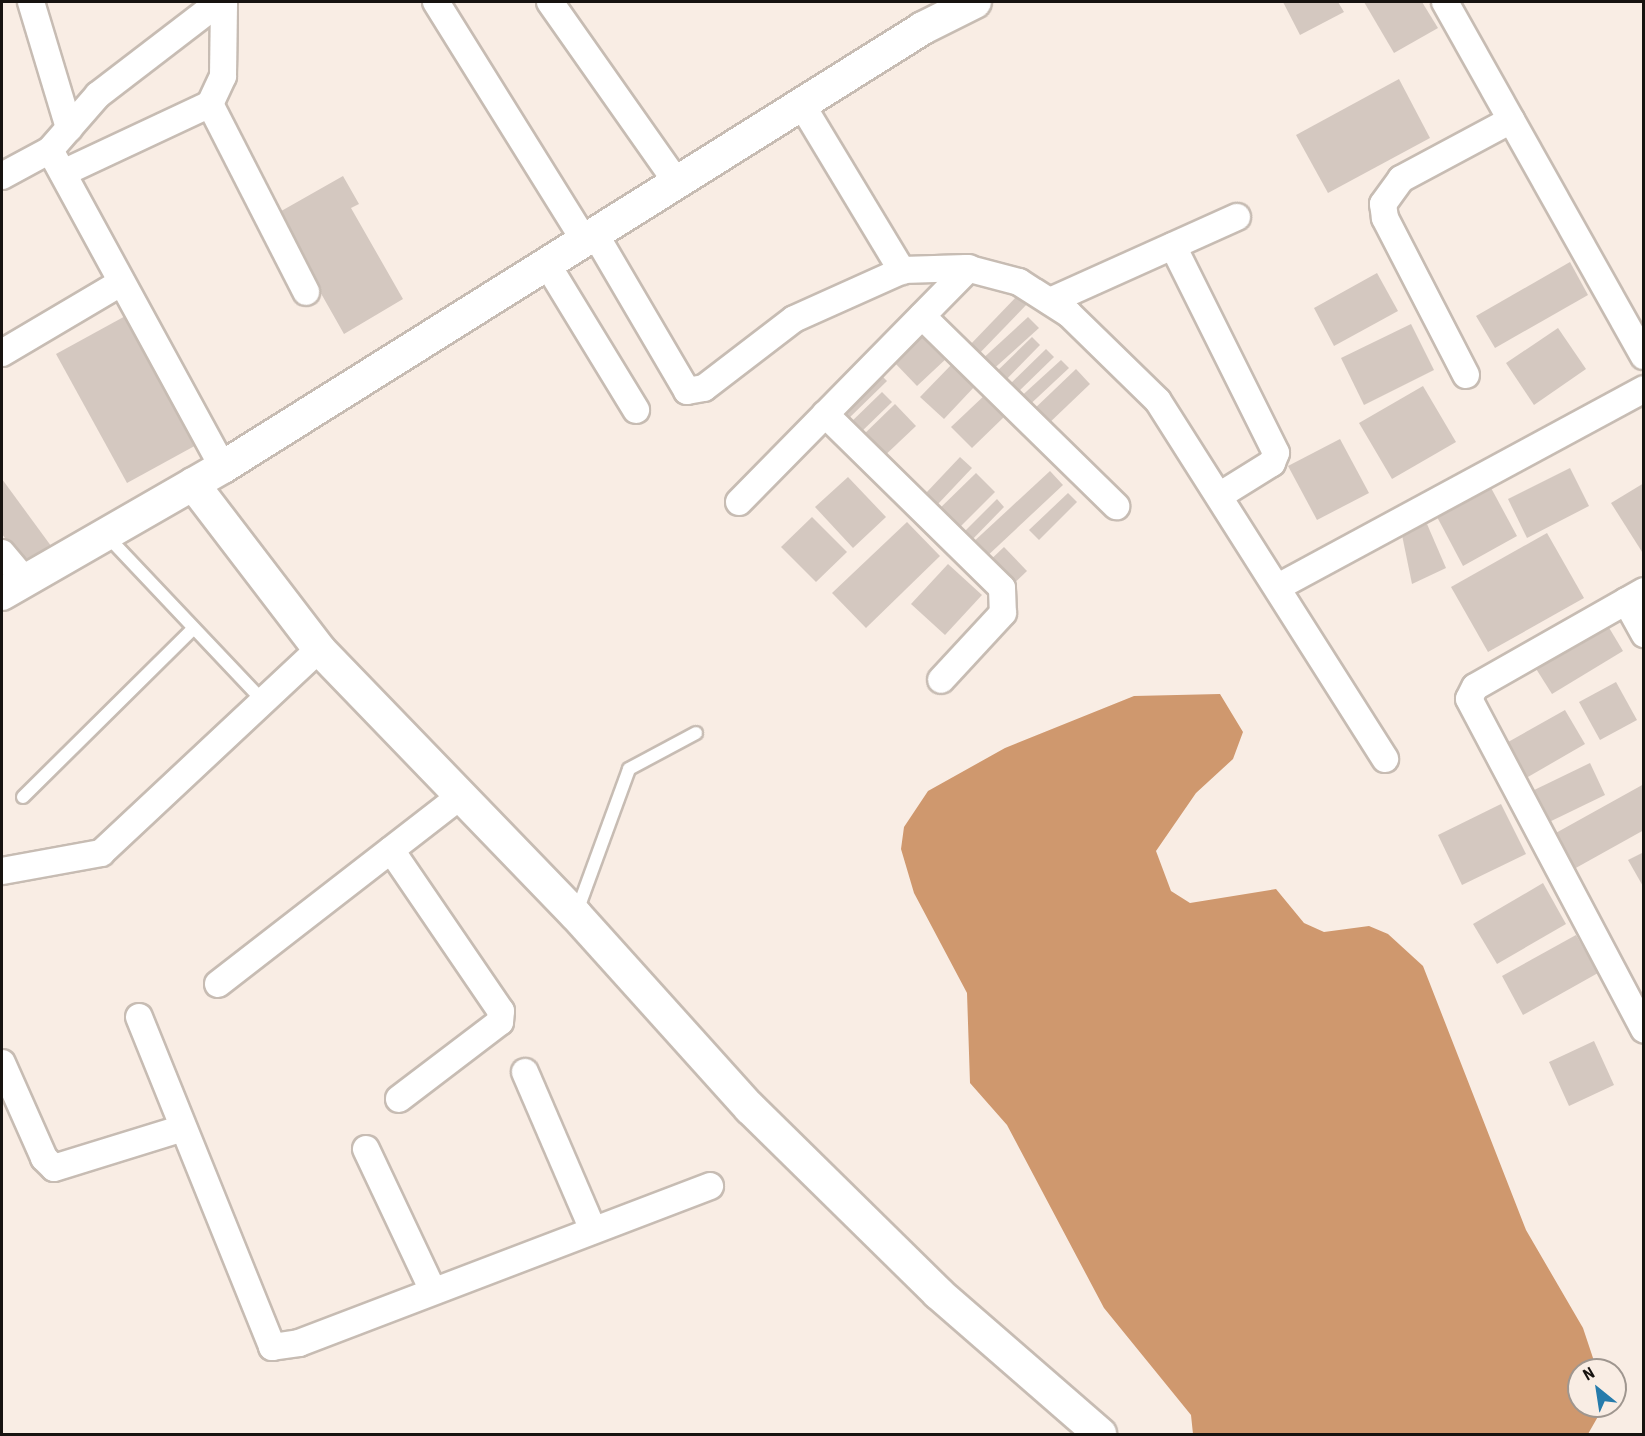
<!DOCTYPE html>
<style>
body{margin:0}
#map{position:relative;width:1645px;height:1436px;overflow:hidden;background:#f9ede4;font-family:"Roboto Condensed",sans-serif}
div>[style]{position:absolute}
.water>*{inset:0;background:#cf986e}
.building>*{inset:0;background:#d4c8c0}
.roads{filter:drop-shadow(2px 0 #c7bcb3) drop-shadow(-2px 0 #c7bcb3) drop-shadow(0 2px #c7bcb3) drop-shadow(0 -2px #c7bcb3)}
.service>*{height:12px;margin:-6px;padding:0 6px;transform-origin:6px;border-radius:6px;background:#fff}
.minor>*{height:26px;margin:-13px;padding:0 13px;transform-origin:13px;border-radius:13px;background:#fff}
.tertiary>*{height:32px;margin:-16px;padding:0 16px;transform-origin:16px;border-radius:16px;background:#fff}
span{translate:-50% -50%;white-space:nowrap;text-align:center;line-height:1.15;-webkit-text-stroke:4.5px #f9ede4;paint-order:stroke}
.frame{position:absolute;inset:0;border:3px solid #171310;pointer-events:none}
.north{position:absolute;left:1567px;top:1358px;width:60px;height:60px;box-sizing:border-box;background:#f9ede4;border:2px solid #9f968f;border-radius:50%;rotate:330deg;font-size:16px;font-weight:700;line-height:24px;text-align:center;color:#171310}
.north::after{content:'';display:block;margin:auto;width:21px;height:27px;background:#267bab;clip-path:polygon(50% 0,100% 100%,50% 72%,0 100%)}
</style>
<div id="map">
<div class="water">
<i style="clip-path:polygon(1220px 694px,1243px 732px,1233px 759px,1196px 793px,1156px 851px,1171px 891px,1190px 903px,1276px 889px,1304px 923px,1324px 932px,1369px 926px,1388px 934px,1423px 966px,1526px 1230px,1583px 1328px,1597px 1370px,1579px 1370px,1579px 1406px,1604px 1406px,1588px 1434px,1193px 1434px,1191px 1415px,1104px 1308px,1007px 1125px,970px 1083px,967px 993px,914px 893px,901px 849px,904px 827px,928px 791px,1005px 748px,1134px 696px)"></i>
</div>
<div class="building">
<i style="clip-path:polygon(1283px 2px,1338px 2px,1344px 12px,1300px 35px)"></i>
<i style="clip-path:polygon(1364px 2px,1422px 2px,1438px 28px,1394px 53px)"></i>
<i style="clip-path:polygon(1399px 79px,1430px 138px,1328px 193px,1296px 135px)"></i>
<i style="clip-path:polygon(343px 176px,359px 204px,351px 208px,403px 299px,344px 334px,276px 214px)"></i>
<i style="clip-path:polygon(1570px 262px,1588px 295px,1495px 348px,1476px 316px)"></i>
<i style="clip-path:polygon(1377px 273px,1398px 311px,1334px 346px,1314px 308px)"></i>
<i style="clip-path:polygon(1021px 292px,1030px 301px,974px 359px,968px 347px)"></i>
<i style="clip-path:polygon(129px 314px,200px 443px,127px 483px,56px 354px)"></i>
<i style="clip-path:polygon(1028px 317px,1039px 328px,989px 373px,979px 362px)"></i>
<i style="clip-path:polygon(1411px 324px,1434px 370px,1364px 405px,1341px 358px)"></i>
<i style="clip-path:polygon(1558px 328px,1586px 369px,1534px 405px,1506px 363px)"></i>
<i style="clip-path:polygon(924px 332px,948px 357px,917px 386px,893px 361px)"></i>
<i style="clip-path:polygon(1032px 337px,1040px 345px,999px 387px,990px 378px)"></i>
<i style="clip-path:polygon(1046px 349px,1054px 357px,1013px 397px,1005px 389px)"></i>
<i style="clip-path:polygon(1061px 360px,1069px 368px,1023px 411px,1015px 402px)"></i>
<i style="clip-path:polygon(953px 363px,976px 385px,944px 419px,920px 397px)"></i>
<i style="clip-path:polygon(1076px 369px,1090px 384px,1045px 427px,1031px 412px)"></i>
<i style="clip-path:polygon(878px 372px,887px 381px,845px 422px,835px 412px)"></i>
<i style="clip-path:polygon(1423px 386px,1456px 442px,1392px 479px,1359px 423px)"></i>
<i style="clip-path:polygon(882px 392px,892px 402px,857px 436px,847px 426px)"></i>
<i style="clip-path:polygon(986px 394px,1006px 415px,972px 448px,951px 427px)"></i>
<i style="clip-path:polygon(895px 404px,916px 426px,879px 461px,859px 439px)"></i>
<i style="clip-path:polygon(1340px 439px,1369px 493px,1317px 520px,1288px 466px)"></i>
<i style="clip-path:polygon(960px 457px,972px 468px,938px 504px,926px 493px)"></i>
<i style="clip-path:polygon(1570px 468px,1589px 506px,1527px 538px,1508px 499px)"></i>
<i style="clip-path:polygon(1050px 471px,1063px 485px,984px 559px,970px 545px)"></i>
<i style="clip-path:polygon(976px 473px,995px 492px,954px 533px,934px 514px)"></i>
<i style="clip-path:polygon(848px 477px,886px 517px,853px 548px,815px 507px)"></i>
<i style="clip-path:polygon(2px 479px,54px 550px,27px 569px,2px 534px)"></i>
<i style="clip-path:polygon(1644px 483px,1644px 555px,1611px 503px)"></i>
<i style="clip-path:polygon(1490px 486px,1517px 536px,1463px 566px,1436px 515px)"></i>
<i style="clip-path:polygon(1068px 493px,1077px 502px,1039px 540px,1029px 530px)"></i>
<i style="clip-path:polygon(997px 499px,1004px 507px,968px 544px,960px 536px)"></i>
<i style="clip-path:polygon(812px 517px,847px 552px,816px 582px,781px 547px)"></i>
<i style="clip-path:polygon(907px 522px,940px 556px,866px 628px,832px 593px)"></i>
<i style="clip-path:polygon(1427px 524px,1446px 568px,1412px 584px,1402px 535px)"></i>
<i style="clip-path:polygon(1547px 533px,1584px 598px,1488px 652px,1451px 587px)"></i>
<i style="clip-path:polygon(1004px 547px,1027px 571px,1008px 589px,985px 565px)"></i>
<i style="clip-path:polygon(948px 564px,982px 595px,945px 635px,911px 604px)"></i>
<i style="clip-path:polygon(1605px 621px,1623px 651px,1552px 694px,1533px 664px)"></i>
<i style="clip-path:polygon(1616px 682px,1637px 720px,1600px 740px,1579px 702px)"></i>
<i style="clip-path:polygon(1565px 710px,1585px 744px,1521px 781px,1501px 746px)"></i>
<i style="clip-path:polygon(1590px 763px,1605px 795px,1543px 825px,1528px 793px)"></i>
<i style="clip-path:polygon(1644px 784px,1644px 830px,1574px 869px,1554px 834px)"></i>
<i style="clip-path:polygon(1501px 804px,1526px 854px,1462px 885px,1438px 835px)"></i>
<i style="clip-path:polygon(1644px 852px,1644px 888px,1628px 860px)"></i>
<i style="clip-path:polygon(1543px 883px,1566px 924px,1497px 964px,1473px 924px)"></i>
<i style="clip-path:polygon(1576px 935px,1598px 973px,1523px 1015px,1502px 976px)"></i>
<i style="clip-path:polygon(1594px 1041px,1614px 1085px,1569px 1106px,1549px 1062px)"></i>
</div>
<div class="roads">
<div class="service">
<i style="left:107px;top:536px;width:228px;rotate:46.6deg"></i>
<i style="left:23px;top:797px;width:240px;rotate:-44.7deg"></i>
<i style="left:576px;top:914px;width:154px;rotate:-69.9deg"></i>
<i style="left:629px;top:769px;width:76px;rotate:-28.2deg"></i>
</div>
<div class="minor">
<i style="left:31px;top:2px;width:132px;rotate:73.2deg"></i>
<i style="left:436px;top:2px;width:280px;rotate:58.1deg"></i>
<i style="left:550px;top:2px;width:221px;rotate:54.9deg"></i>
<i style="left:1445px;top:2px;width:406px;rotate:60.7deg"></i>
<i style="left:210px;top:104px;width:211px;rotate:62.9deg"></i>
<i style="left:802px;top:105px;width:194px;rotate:58.9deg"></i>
<i style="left:50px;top:150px;width:361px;rotate:61.4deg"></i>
<i style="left:63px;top:173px;width:162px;rotate:-25.1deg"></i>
<i style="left:210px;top:104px;width:31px;rotate:-65deg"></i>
<i style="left:223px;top:76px;width:74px;rotate:-89.2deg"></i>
<i style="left:2px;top:176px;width:55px;rotate:-28.4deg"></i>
<i style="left:50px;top:150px;width:73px;rotate:-48.9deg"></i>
<i style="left:98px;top:95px;width:153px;rotate:-37.5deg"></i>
<i style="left:595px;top:234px;width:182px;rotate:59.6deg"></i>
<i style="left:687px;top:391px;width:17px;rotate:-10deg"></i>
<i style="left:704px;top:388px;width:113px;rotate:-37.5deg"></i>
<i style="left:794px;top:319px;width:120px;rotate:-24.2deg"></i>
<i style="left:903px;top:270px;width:63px;rotate:-1.8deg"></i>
<i style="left:966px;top:268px;width:55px;rotate:14.8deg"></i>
<i style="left:1019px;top:282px;width:59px;rotate:32.6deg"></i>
<i style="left:1069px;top:314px;width:124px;rotate:44.3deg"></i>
<i style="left:1158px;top:401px;width:424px;rotate:57.6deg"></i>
<i style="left:1173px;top:246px;width:231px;rotate:63.5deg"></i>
<i style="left:1276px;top:453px;width:11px;rotate:112deg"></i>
<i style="left:1272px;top:463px;width:62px;rotate:148.1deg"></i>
<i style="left:547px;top:264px;width:171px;rotate:58.6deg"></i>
<i style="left:1050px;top:301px;width:205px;rotate:-24.2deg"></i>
<i style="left:922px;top:316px;width:272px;rotate:44.4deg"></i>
<i style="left:2px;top:353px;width:139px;rotate:-30.6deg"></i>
<i style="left:1466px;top:375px;width:177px;rotate:-117.3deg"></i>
<i style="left:1385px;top:218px;width:14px;rotate:-98deg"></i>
<i style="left:1383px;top:204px;width:31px;rotate:-54deg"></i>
<i style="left:1401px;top:179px;width:125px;rotate:-28.2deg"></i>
<i style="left:825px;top:414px;width:248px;rotate:44.5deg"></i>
<i style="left:1002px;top:588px;width:25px;rotate:88deg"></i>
<i style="left:1003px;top:613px;width:91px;rotate:132.8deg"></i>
<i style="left:739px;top:502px;width:328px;rotate:-45.5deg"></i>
<i style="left:2px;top:553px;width:35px;rotate:50deg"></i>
<i style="left:1278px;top:587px;width:416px;rotate:-28.4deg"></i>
<i style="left:1644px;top:591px;width:194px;rotate:150.4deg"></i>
<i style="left:1475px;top:687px;width:13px;rotate:117deg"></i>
<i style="left:1469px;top:699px;width:374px;rotate:62.1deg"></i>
<i style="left:1626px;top:601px;width:38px;rotate:61deg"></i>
<i style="left:391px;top:850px;width:195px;rotate:55.7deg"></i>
<i style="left:501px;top:1011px;width:11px;rotate:95deg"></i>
<i style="left:500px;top:1022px;width:127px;rotate:142.7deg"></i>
<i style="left:2px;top:871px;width:101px;rotate:-10.3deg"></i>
<i style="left:101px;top:853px;width:299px;rotate:-43.1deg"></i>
<i style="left:218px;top:984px;width:306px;rotate:-37.8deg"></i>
<i style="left:139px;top:1017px;width:356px;rotate:68deg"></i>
<i style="left:272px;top:1347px;width:27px;rotate:-8deg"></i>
<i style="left:299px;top:1343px;width:440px;rotate:-20.9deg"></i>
<i style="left:2px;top:1063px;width:104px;rotate:66.1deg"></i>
<i style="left:44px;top:1158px;width:14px;rotate:45deg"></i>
<i style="left:54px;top:1168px;width:135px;rotate:-17.2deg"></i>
<i style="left:525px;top:1072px;width:172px;rotate:66.7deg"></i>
<i style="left:366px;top:1149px;width:157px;rotate:64.7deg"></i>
</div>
<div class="tertiary">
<i style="left:193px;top:484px;width:208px;rotate:52.6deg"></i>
<i style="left:319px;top:649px;width:370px;rotate:46deg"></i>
<i style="left:576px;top:915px;width:260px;rotate:48deg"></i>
<i style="left:750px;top:1108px;width:264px;rotate:44.5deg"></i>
<i style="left:938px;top:1293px;width:215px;rotate:41deg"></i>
<i style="left:2px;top:594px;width:255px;rotate:-29.9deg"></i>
<i style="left:223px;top:467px;width:826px;rotate:-32.09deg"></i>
<i style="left:923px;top:28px;width:58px;rotate:-26.6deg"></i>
</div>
</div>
<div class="frame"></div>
<div class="north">N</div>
</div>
